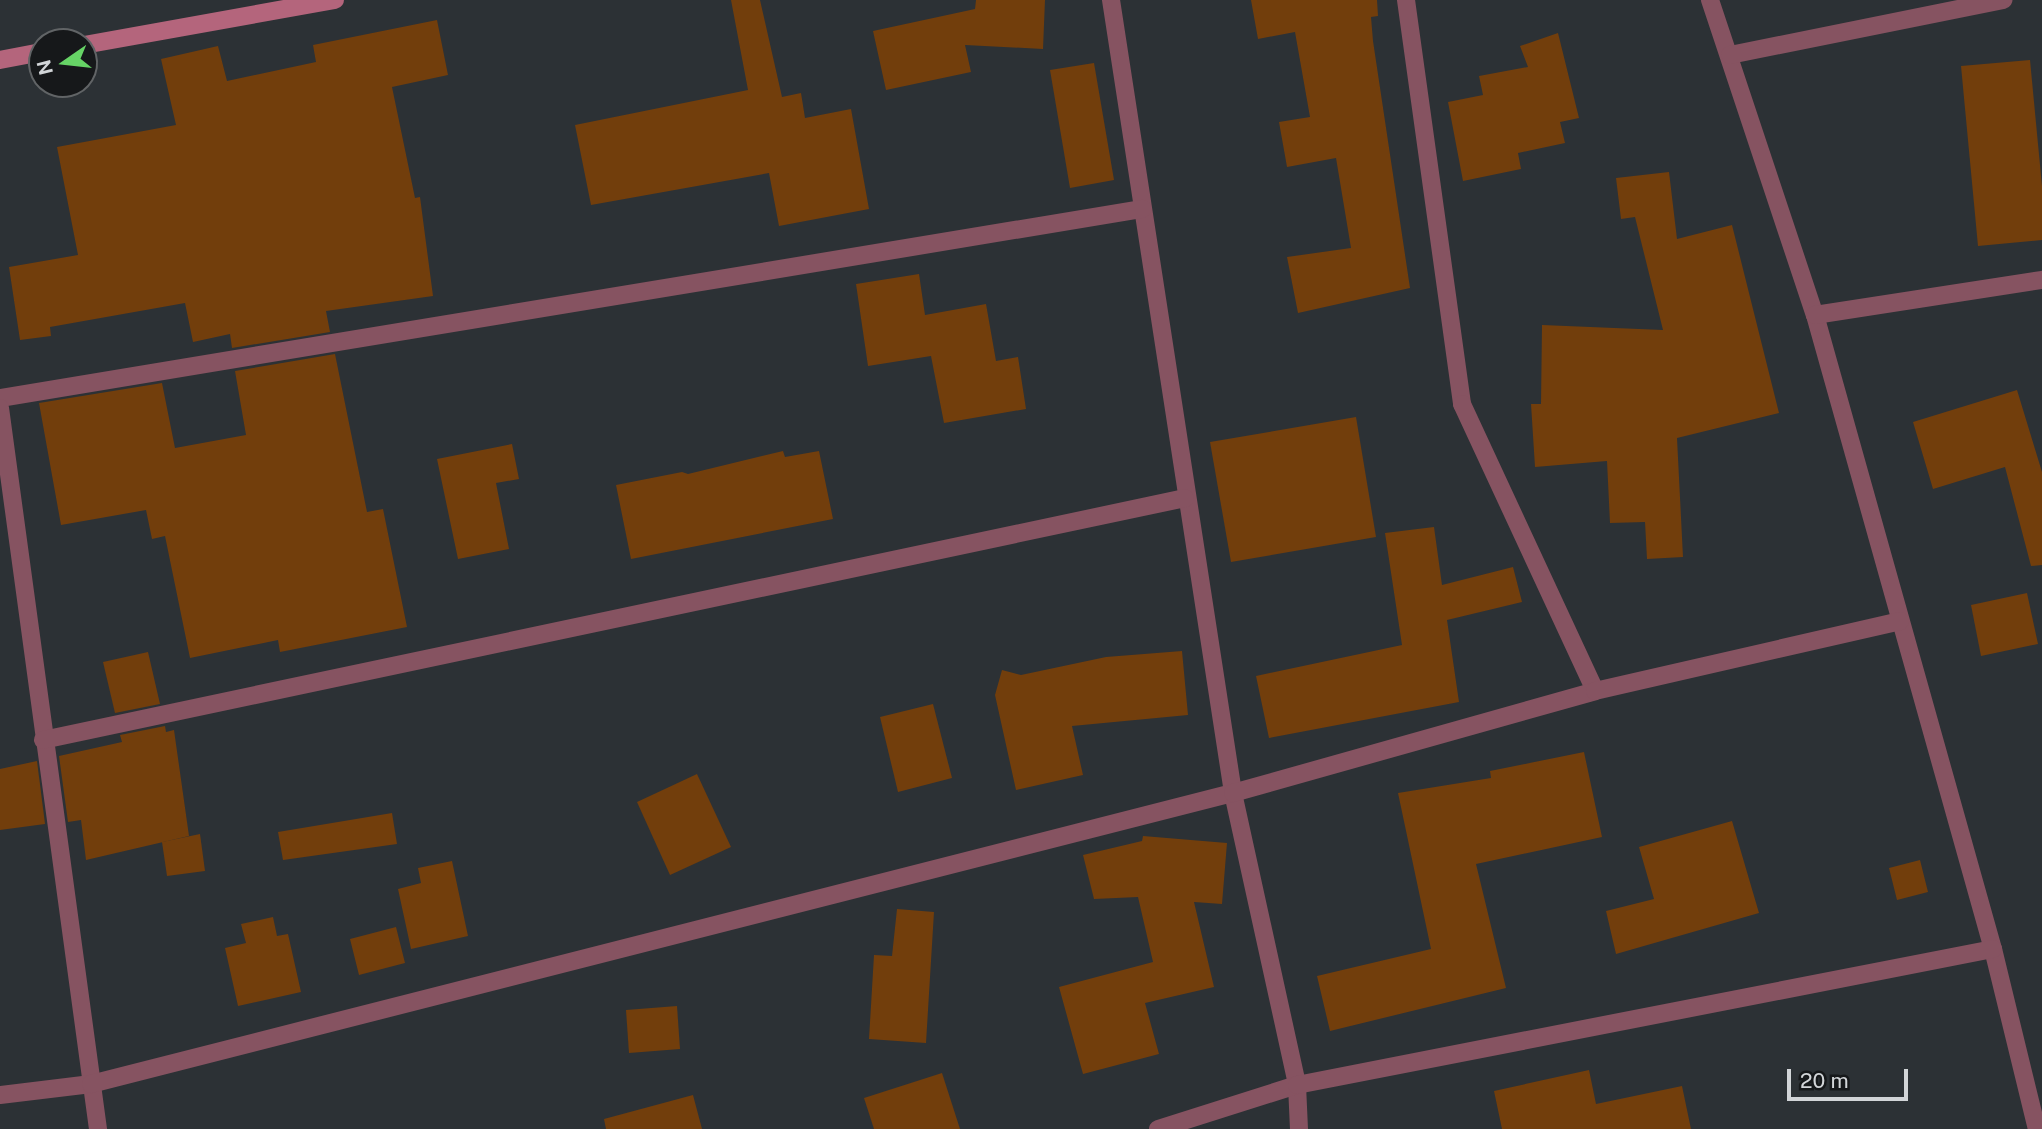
<!DOCTYPE html>
<style>
body{margin:0}
#map{position:relative;width:2042px;height:1129px;overflow:hidden;background:#2c3135;font-family:"Public Sans",sans-serif}
div>[style]{position:absolute}
.building>*{inset:0;background:#723e0c}
.street>*{height:18px;margin:-9px;padding:0 9px;transform-origin:9px;border-radius:9px;background:#865361}
.secondary>*{height:18px;margin:-9px;padding:0 9px;transform-origin:9px;border-radius:9px;background:#b4657c}
span{translate:-50% -50%;white-space:nowrap;text-align:center;line-height:1.15;-webkit-text-stroke:5px #16181a;paint-order:stroke}
.north{position:absolute;left:28px;top:28px;width:70px;height:70px;box-sizing:border-box;background:#16181a;border:2px solid #616466;border-radius:50%;rotate:256deg;font-size:19px;font-weight:700;line-height:28px;text-align:center;color:#d2d5d8}
.north::after{content:'';display:block;margin:auto;width:24px;height:32px;background:#66d466;clip-path:polygon(50% 0,100% 100%,50% 72%,0 100%)}
.scale{position:absolute;left:1787px;top:1069px;width:121px;height:32px;box-sizing:border-box;border:4px solid #d2d5d8;border-top:0;padding-left:9px;font-size:21px;line-height:24px;white-space:nowrap;color:#d2d5d8;-webkit-text-stroke:5px #16181a;paint-order:stroke}
</style>
<div id="map">
<div class="building">
<i style="clip-path:polygon(731px 0,760px 0,782px 97px,801px 93px,805px 118px,851px 109px,869px 209px,779px 226px,769px 173px,591px 205px,575px 125px,748px 90px)"></i>
<i style="clip-path:polygon(976px 0,1045px 0,1043px 49px,965px 45px,971px 72px,886px 90px,873px 31px,975px 9px)"></i>
<i style="clip-path:polygon(1251px 0,1377px 0,1378px 16px,1371px 17px,1373px 41px,1410px 288px,1298px 313px,1287px 257px,1351px 248px,1336px 158px,1287px 167px,1279px 122px,1310px 117px,1295px 32px,1258px 39px)"></i>
<i style="clip-path:polygon(437px 20px,448px 75px,392px 87px,415px 198px,420px 197px,433px 296px,326px 311px,330px 332px,232px 348px,230px 334px,193px 342px,185px 303px,50px 327px,51px 336px,20px 340px,9px 267px,78px 255px,57px 147px,176px 125px,161px 59px,218px 46px,227px 81px,316px 62px,313px 45px)"></i>
<i style="clip-path:polygon(1558px 33px,1579px 118px,1560px 122px,1565px 143px,1518px 153px,1521px 169px,1463px 181px,1448px 102px,1483px 95px,1479px 76px,1528px 67px,1520px 46px)"></i>
<i style="clip-path:polygon(2030px 60px,2042px 186px,2042px 240px,1978px 246px,1961px 66px)"></i>
<i style="clip-path:polygon(1094px 63px,1114px 180px,1070px 188px,1050px 70px)"></i>
<i style="clip-path:polygon(1669px 172px,1677px 239px,1732px 225px,1779px 413px,1677px 438px,1683px 557px,1647px 559px,1645px 522px,1610px 523px,1607px 461px,1535px 467px,1531px 404px,1541px 404px,1542px 325px,1663px 330px,1635px 217px,1621px 219px,1616px 178px)"></i>
<i style="clip-path:polygon(919px 274px,925px 315px,986px 304px,996px 361px,1018px 357px,1026px 409px,944px 423px,931px 356px,868px 366px,856px 284px)"></i>
<i style="clip-path:polygon(335px 354px,367px 512px,383px 509px,407px 627px,280px 652px,278px 640px,190px 658px,165px 536px,152px 539px,146px 510px,61px 525px,39px 403px,162px 383px,175px 448px,246px 435px,235px 371px)"></i>
<i style="clip-path:polygon(2017px 390px,2042px 472px,2042px 565px,2031px 566px,2005px 467px,1933px 489px,1913px 422px)"></i>
<i style="clip-path:polygon(1356px 417px,1376px 537px,1231px 562px,1210px 442px)"></i>
<i style="clip-path:polygon(512px 444px,519px 479px,496px 483px,509px 549px,458px 559px,437px 459px)"></i>
<i style="clip-path:polygon(783px 451px,785px 457px,819px 451px,833px 519px,631px 559px,616px 485px,682px 472px,688px 474px)"></i>
<i style="clip-path:polygon(1434px 527px,1442px 585px,1513px 567px,1522px 602px,1447px 620px,1459px 702px,1269px 738px,1256px 676px,1402px 645px,1385px 533px)"></i>
<i style="clip-path:polygon(2027px 593px,2038px 644px,1981px 656px,1971px 605px)"></i>
<i style="clip-path:polygon(1182px 651px,1188px 715px,1072px 726px,1083px 775px,1016px 790px,995px 695px,1002px 670px,1021px 675px,1106px 657px)"></i>
<i style="clip-path:polygon(148px 652px,160px 704px,115px 713px,103px 662px)"></i>
<i style="clip-path:polygon(933px 704px,952px 778px,898px 792px,880px 717px)"></i>
<i style="clip-path:polygon(165px 726px,166px 732px,174px 730px,189px 836px,86px 860px,81px 820px,68px 822px,59px 756px,122px 742px,120px 735px)"></i>
<i style="clip-path:polygon(1584px 752px,1602px 837px,1476px 864px,1506px 988px,1330px 1031px,1317px 976px,1431px 949px,1398px 793px,1491px 778px,1490px 771px)"></i>
<i style="clip-path:polygon(37px 761px,45px 824px,0 830px,0 769px)"></i>
<i style="clip-path:polygon(697px 774px,731px 847px,670px 875px,637px 802px)"></i>
<i style="clip-path:polygon(392px 813px,397px 844px,283px 860px,278px 832px)"></i>
<i style="clip-path:polygon(1732px 821px,1759px 913px,1616px 954px,1606px 911px,1654px 899px,1639px 847px)"></i>
<i style="clip-path:polygon(200px 834px,205px 871px,167px 876px,162px 842px)"></i>
<i style="clip-path:polygon(1143px 836px,1227px 843px,1222px 904px,1194px 902px,1214px 987px,1145px 1003px,1159px 1054px,1083px 1074px,1059px 987px,1153px 962px,1138px 897px,1094px 899px,1083px 855px,1142px 841px)"></i>
<i style="clip-path:polygon(1920px 860px,1928px 892px,1897px 900px,1889px 868px)"></i>
<i style="clip-path:polygon(452px 861px,468px 936px,411px 949px,398px 889px,421px 883px,418px 868px)"></i>
<i style="clip-path:polygon(897px 909px,934px 912px,926px 1043px,869px 1039px,874px 955px,892px 956px)"></i>
<i style="clip-path:polygon(273px 917px,277px 936px,288px 934px,301px 992px,238px 1006px,225px 948px,246px 943px,241px 924px)"></i>
<i style="clip-path:polygon(396px 927px,405px 963px,359px 975px,350px 939px)"></i>
<i style="clip-path:polygon(677px 1006px,680px 1049px,629px 1053px,626px 1010px)"></i>
<i style="clip-path:polygon(1589px 1070px,1596px 1104px,1682px 1086px,1691px 1129px,1502px 1129px,1494px 1091px)"></i>
<i style="clip-path:polygon(942px 1073px,960px 1129px,874px 1129px,864px 1098px)"></i>
<i style="clip-path:polygon(693px 1095px,702px 1129px,606px 1129px,604px 1119px)"></i>
</div>
<div class="street">
<i style="left:1111px;top:0;width:802px;rotate:81.25deg"></i>
<i style="left:1233px;top:793px;width:299px;rotate:77.6deg"></i>
<i style="left:1297px;top:1085px;width:44px;rotate:87.4deg"></i>
<i style="left:1406px;top:0;width:408px;rotate:82.1deg"></i>
<i style="left:1462px;top:404px;width:316px;rotate:65.1deg"></i>
<i style="left:1710px;top:0;width:332px;rotate:71.6deg"></i>
<i style="left:1815px;top:315px;width:659px;rotate:74.32deg"></i>
<i style="left:1993px;top:949px;width:185px;rotate:76.3deg"></i>
<i style="left:1730px;top:55px;width:279px;rotate:-11.4deg"></i>
<i style="left:1815px;top:315px;width:230px;rotate:-8.8deg"></i>
<i style="left:0;top:398px;width:1158px;rotate:-9.4deg"></i>
<i style="left:0;top:408px;width:728px;rotate:82.26deg"></i>
<i style="left:43px;top:740px;width:1167px;rotate:-11.96deg"></i>
<i style="left:0;top:1095px;width:92px;rotate:-6.9deg"></i>
<i style="left:91px;top:1084px;width:1178px;rotate:-14.3deg"></i>
<i style="left:1233px;top:793px;width:376px;rotate:-15.7deg"></i>
<i style="left:1595px;top:691px;width:313px;rotate:-12.9deg"></i>
<i style="left:1158px;top:1129px;width:146px;rotate:-17.6deg"></i>
<i style="left:1297px;top:1085px;width:709px;rotate:-11.06deg"></i>
</div>
<div class="secondary">
<i style="left:84px;top:45px;width:255px;rotate:-10.2deg"></i>
<i style="left:0;top:60px;width:43px;rotate:-10.8deg"></i>
</div>
<div class="north">N</div>
<div class="scale">20 m</div>
</div>
